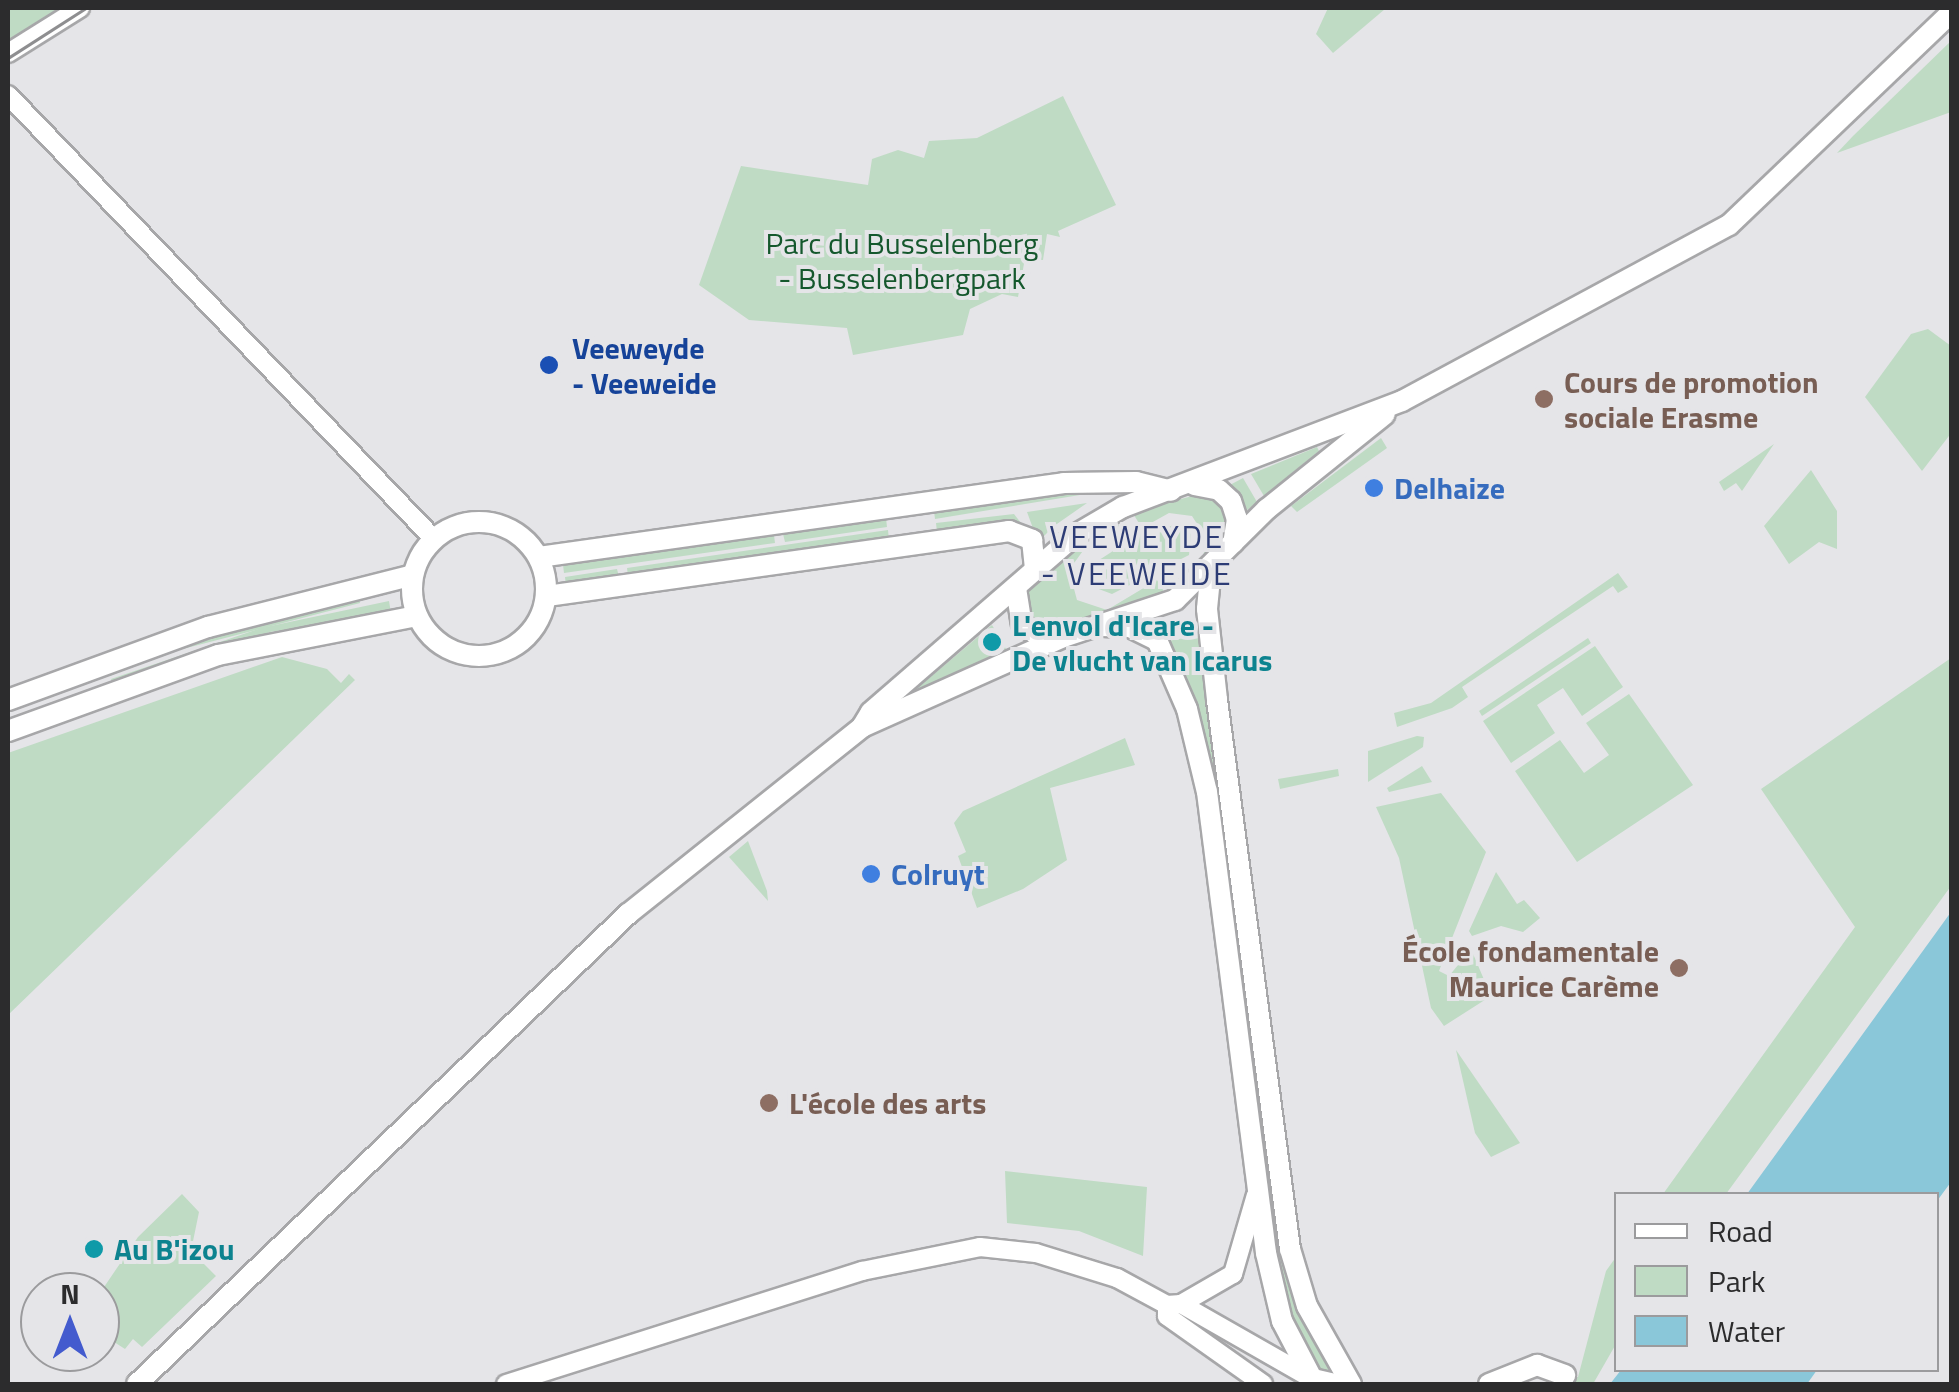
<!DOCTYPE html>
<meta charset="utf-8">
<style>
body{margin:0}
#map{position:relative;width:1959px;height:1392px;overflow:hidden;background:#e5e5e8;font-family:"Titillium Web",sans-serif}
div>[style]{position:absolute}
.green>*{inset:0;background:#bfdbc4}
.water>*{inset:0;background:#8ac7d9}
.roads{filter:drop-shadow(2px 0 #a7a7a9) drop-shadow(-2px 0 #a7a7a9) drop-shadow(0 2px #a7a7a9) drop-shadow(0 -2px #a7a7a9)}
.secondary>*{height:18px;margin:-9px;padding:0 9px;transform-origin:9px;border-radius:9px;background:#fff}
.primary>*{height:20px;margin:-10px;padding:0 10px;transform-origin:10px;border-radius:10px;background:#fff}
.primary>.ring{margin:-10px;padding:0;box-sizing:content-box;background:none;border:20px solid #fff;border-radius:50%}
.tram>*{height:2.5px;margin:-1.25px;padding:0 1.25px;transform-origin:1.25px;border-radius:1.25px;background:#8e8e90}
.dots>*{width:28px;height:28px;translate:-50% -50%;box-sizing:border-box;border:5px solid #e5e5e8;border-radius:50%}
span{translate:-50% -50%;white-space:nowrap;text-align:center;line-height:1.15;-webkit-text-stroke:8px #e5e5e8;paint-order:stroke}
.park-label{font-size:30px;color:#15582d}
.transit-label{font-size:30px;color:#164399;font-weight:700}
.left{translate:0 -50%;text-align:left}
.education-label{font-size:30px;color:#785e54;font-weight:700}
.right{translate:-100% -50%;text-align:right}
.shop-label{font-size:30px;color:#366cbe;font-weight:700}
.culture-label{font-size:30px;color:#0d838f;font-weight:700}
.neighbourhood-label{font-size:32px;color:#2d3c75;letter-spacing:2.5px}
.frame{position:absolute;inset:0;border:10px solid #2c2c2d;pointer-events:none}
.legend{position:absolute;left:1614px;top:1192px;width:325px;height:180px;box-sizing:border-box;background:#e5e5e8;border:2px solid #9b9b9d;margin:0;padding:12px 18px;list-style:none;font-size:30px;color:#2c2c2d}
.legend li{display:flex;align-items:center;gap:20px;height:50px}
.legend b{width:50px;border:2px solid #9b9b9d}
.north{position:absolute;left:20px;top:1272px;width:100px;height:100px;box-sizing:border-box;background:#e5e5e8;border:2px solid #9b9b9d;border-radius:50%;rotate:0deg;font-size:28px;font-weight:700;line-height:40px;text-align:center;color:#2c2c2d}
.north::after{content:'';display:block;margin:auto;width:35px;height:45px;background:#435bce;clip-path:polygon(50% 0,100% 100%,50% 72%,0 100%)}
</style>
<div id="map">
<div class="green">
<i style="clip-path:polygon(8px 8px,67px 8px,8px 44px)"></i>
<i style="clip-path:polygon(1328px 8px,1382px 8px,1385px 9px,1333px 53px,1316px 34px)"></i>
<i style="clip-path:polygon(1951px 41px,1951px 112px,1837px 153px,1853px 136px)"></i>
<i style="clip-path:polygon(1063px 96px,1116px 205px,1058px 231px,1060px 237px,1047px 234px,1043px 260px,1025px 258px,1018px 297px,1002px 294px,970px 309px,963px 335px,853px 355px,847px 328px,749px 320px,699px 285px,741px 166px,868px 185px,872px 159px,898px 150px,924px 158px,929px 141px,977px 138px)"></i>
<i style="clip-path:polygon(1928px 329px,1951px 346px,1952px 432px,1922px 471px,1865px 397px,1911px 334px)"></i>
<i style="clip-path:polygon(1381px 438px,1387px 448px,1297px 512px,1291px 506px)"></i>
<i style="clip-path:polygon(1774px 444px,1742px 491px,1736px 483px,1724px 491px,1719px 482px)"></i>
<i style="clip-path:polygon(1317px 447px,1319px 451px,1264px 496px,1251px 474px)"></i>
<i style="clip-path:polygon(1811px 470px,1837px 511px,1837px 549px,1819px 542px,1789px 564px,1764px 526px)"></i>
<i style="clip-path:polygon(1243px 478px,1257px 502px,1246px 511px,1228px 486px)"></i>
<i style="clip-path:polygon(1050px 490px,1098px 492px,935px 519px,934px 511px)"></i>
<i style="clip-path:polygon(1196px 495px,1218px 502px,1226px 523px,1220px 543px,1200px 564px,1208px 541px,1192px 516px,1169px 513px,1142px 528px,1132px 512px)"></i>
<i style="clip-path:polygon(1087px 503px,1054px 526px,1038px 542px,1027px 512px)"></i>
<i style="clip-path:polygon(1014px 514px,1027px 531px,937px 532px,936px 523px)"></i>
<i style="clip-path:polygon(886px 518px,887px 527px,785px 542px,783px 534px,774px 535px,775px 543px,564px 573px,563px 565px)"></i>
<i style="clip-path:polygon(1115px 520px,1119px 526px,1085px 548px,1069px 570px,1077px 600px,1107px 610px,1157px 580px,1166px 595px,1061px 630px,1031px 619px,1026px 597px,1031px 586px)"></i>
<i style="clip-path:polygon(1175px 524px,1191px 534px,1189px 555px,1112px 594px,1096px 588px,1091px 575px,1096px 562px,1144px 531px,1149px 537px)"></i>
<i style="clip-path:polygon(888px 530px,889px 540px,566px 587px,565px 577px,617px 569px,619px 577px,628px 576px,627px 568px)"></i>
<i style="clip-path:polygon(1618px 573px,1628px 587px,1618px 593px,1613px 586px,1462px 687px,1468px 697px,1452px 708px,1397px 727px,1394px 713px,1431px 703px)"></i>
<i style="clip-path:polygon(359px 597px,360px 603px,144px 659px,110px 676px,106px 666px)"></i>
<i style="clip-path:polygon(389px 601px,391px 613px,270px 632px,114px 688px,111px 679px,261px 628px)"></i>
<i style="clip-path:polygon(992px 625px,1006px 649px,915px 692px,914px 691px)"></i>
<i style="clip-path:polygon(1201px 635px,1304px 1321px,1334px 1374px,1318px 1368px,1297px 1330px,1275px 1254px,1195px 708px,1168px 641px)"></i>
<i style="clip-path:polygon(1588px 638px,1591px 643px,1482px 716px,1479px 711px)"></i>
<i style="clip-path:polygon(1595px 646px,1623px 687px,1582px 716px,1563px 688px,1537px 705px,1555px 733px,1511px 763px,1483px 721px)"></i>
<i style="clip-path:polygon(282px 657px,327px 669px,341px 683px,349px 674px,355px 680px,8px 1015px,8px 753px)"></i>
<i style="clip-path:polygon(1951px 658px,1951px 886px,1726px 1194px,1663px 1194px,1855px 927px,1761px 789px)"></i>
<i style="clip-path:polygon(1629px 694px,1693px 785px,1577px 862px,1515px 771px,1560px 740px,1584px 773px,1609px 755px,1586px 723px)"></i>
<i style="clip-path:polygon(1417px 736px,1424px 737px,1423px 747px,1368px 782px,1368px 751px)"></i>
<i style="clip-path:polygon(1125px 738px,1135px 765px,1050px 788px,1067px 860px,1023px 889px,977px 908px,958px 856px,966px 852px,954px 823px,963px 811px)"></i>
<i style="clip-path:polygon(1422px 766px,1432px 782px,1389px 792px,1387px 788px)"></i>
<i style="clip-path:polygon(1338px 769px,1339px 776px,1280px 789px,1278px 779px)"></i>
<i style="clip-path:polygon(1441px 793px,1486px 852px,1439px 971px,1449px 976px,1471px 949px,1491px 996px,1444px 1026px,1431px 1008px,1399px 858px,1376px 807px)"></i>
<i style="clip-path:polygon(748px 841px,767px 891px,768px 901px,729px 857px)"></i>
<i style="clip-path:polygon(1496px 872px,1517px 904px,1524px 900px,1540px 918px,1523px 932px,1501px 926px,1472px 936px,1469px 931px)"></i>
<i style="clip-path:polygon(1456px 1050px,1520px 1143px,1491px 1157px,1475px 1133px)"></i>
<i style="clip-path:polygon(1005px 1171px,1147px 1187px,1143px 1256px,1079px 1231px,1007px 1223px)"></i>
<i style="clip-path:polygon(182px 1194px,199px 1212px,191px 1251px,216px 1276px,142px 1347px,133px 1339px,125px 1349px,100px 1333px,100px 1293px,138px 1237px)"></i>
<i style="clip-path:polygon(1616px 1257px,1616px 1344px,1593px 1384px,1551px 1384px,1578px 1377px,1606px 1271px)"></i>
</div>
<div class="water">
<i style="clip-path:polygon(1951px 912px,1951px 1182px,1937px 1201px,1936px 1194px,1747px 1194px)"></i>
<i style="clip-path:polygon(1621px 1370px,1817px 1370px,1807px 1384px,1610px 1384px)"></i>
</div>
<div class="roads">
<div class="secondary">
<i style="left:8px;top:53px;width:85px;rotate:-32deg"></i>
<i style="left:8px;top:95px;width:615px;rotate:46.19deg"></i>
<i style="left:1181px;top:1304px;width:60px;rotate:-30deg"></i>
<i style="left:1233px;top:1274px;width:82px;rotate:-73.8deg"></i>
<i style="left:1167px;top:1305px;width:14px;rotate:-4deg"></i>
<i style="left:1181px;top:1304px;width:147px;rotate:29.7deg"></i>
<i style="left:1309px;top:1377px;width:31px;rotate:13deg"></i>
<i style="left:506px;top:1384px;width:374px;rotate:-17.6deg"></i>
<i style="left:862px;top:1271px;width:120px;rotate:-11.5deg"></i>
<i style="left:980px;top:1247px;width:56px;rotate:6.1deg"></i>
<i style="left:1036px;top:1253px;width:85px;rotate:17.2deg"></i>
<i style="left:1117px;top:1278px;width:57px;rotate:28.4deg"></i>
<i style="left:1167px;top:1305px;width:11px;rotate:90deg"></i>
<i style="left:1167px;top:1316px;width:118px;rotate:35.3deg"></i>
</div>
<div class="primary">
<i style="left:1194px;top:485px;width:25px;rotate:11deg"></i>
<i style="left:1219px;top:490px;width:16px;rotate:43deg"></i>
<i style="left:1231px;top:501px;width:19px;rotate:72deg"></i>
<i style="left:1237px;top:519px;width:24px;rotate:99deg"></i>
<i class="ring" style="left:412px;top:522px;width:114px;height:114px"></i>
<i style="left:539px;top:557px;width:530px;rotate:-8.02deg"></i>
<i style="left:1064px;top:483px;width:72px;rotate:-0.8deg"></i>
<i style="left:1136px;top:482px;width:36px;rotate:14deg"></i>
<i style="left:1211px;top:568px;width:41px;rotate:95.6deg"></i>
<i style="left:1207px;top:609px;width:92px;rotate:83.7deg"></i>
<i style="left:1217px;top:700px;width:554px;rotate:82.43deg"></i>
<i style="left:1290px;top:1249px;width:59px;rotate:73.4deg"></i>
<i style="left:1307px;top:1306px;width:90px;rotate:60.6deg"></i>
<i style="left:1016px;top:588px;width:36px;rotate:81deg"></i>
<i style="left:1022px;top:624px;width:22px;rotate:36deg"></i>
<i style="left:1040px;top:637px;width:21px"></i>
<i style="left:547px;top:596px;width:467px;rotate:-8deg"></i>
<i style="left:1009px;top:531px;width:25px;rotate:21deg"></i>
<i style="left:1032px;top:540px;width:30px;rotate:84deg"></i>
<i style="left:1102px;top:626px;width:28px;rotate:2deg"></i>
<i style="left:1130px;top:627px;width:30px;rotate:26deg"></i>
<i style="left:1157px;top:640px;width:75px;rotate:66.5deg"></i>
<i style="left:1187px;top:709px;width:85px;rotate:76.5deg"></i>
<i style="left:1207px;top:792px;width:465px;rotate:82.7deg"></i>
<i style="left:1266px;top:1253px;width:70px;rotate:76.8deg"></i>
<i style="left:1282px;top:1321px;width:71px;rotate:62.4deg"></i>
<i style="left:8px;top:700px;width:213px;rotate:-20.1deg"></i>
<i style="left:208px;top:627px;width:211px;rotate:-14.2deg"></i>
<i style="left:862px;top:727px;width:220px;rotate:-24.1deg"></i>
<i style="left:1063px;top:637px;width:118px;rotate:-18.3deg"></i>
<i style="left:1175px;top:600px;width:129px;rotate:-44.7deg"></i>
<i style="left:1267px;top:509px;width:151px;rotate:-38.8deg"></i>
<i style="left:8px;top:731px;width:223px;rotate:-19.9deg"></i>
<i style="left:218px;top:655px;width:203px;rotate:-11.1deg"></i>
<i style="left:137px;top:1384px;width:680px;rotate:-43.75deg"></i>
<i style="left:628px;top:914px;width:300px;rotate:-38.6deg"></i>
<i style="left:862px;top:727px;width:17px;rotate:-59deg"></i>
<i style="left:871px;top:712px;width:270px;rotate:-40.9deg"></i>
<i style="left:1075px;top:535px;width:56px;rotate:-30.3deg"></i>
<i style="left:1123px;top:507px;width:298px;rotate:-20.8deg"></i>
<i style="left:1402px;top:401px;width:371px;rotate:-28.3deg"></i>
<i style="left:1729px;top:225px;width:308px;rotate:-43.7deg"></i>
<i style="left:1489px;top:1384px;width:52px;rotate:-21.6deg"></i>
<i style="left:1537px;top:1365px;width:30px;rotate:20deg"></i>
</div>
</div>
<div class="tram">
<i style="left:8px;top:58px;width:93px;rotate:-32.7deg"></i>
</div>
<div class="dots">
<i style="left:549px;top:365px;background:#1a4fb4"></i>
<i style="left:1544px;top:399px;background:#8d6e63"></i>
<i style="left:1374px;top:488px;background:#3f7fe0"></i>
<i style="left:992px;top:642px;background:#0f9aa8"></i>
<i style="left:871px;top:874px;background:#3f7fe0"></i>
<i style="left:1679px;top:968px;background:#8d6e63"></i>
<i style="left:769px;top:1103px;background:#8d6e63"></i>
<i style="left:94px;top:1249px;background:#0f9aa8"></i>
</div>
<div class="park-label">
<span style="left:902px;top:260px">Parc du Busselenberg<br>- Busselenbergpark</span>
</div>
<div class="transit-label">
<span class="left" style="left:572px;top:365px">Veeweyde<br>- Veeweide</span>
</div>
<div class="education-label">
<span class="left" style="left:1564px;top:399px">Cours de promotion<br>sociale Erasme</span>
<span class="right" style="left:1659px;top:968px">École fondamentale<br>Maurice Carème</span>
<span class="left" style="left:789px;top:1103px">L'école des arts</span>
</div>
<div class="shop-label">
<span class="left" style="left:1394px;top:488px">Delhaize</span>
<span class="left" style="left:891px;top:874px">Colruyt</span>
</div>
<div class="culture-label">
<span class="left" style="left:1012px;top:642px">L'envol d'Icare -<br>De vlucht van Icarus</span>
<span class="left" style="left:114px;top:1249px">Au B'izou</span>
</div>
<div class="neighbourhood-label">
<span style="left:1137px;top:555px">VEEWEYDE<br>- VEEWEIDE</span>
</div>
<div class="frame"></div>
<ul class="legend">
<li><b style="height:12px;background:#fff"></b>Road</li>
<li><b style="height:28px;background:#bfdbc4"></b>Park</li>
<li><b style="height:28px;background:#8ac7d9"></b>Water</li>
</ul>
<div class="north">N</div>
</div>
